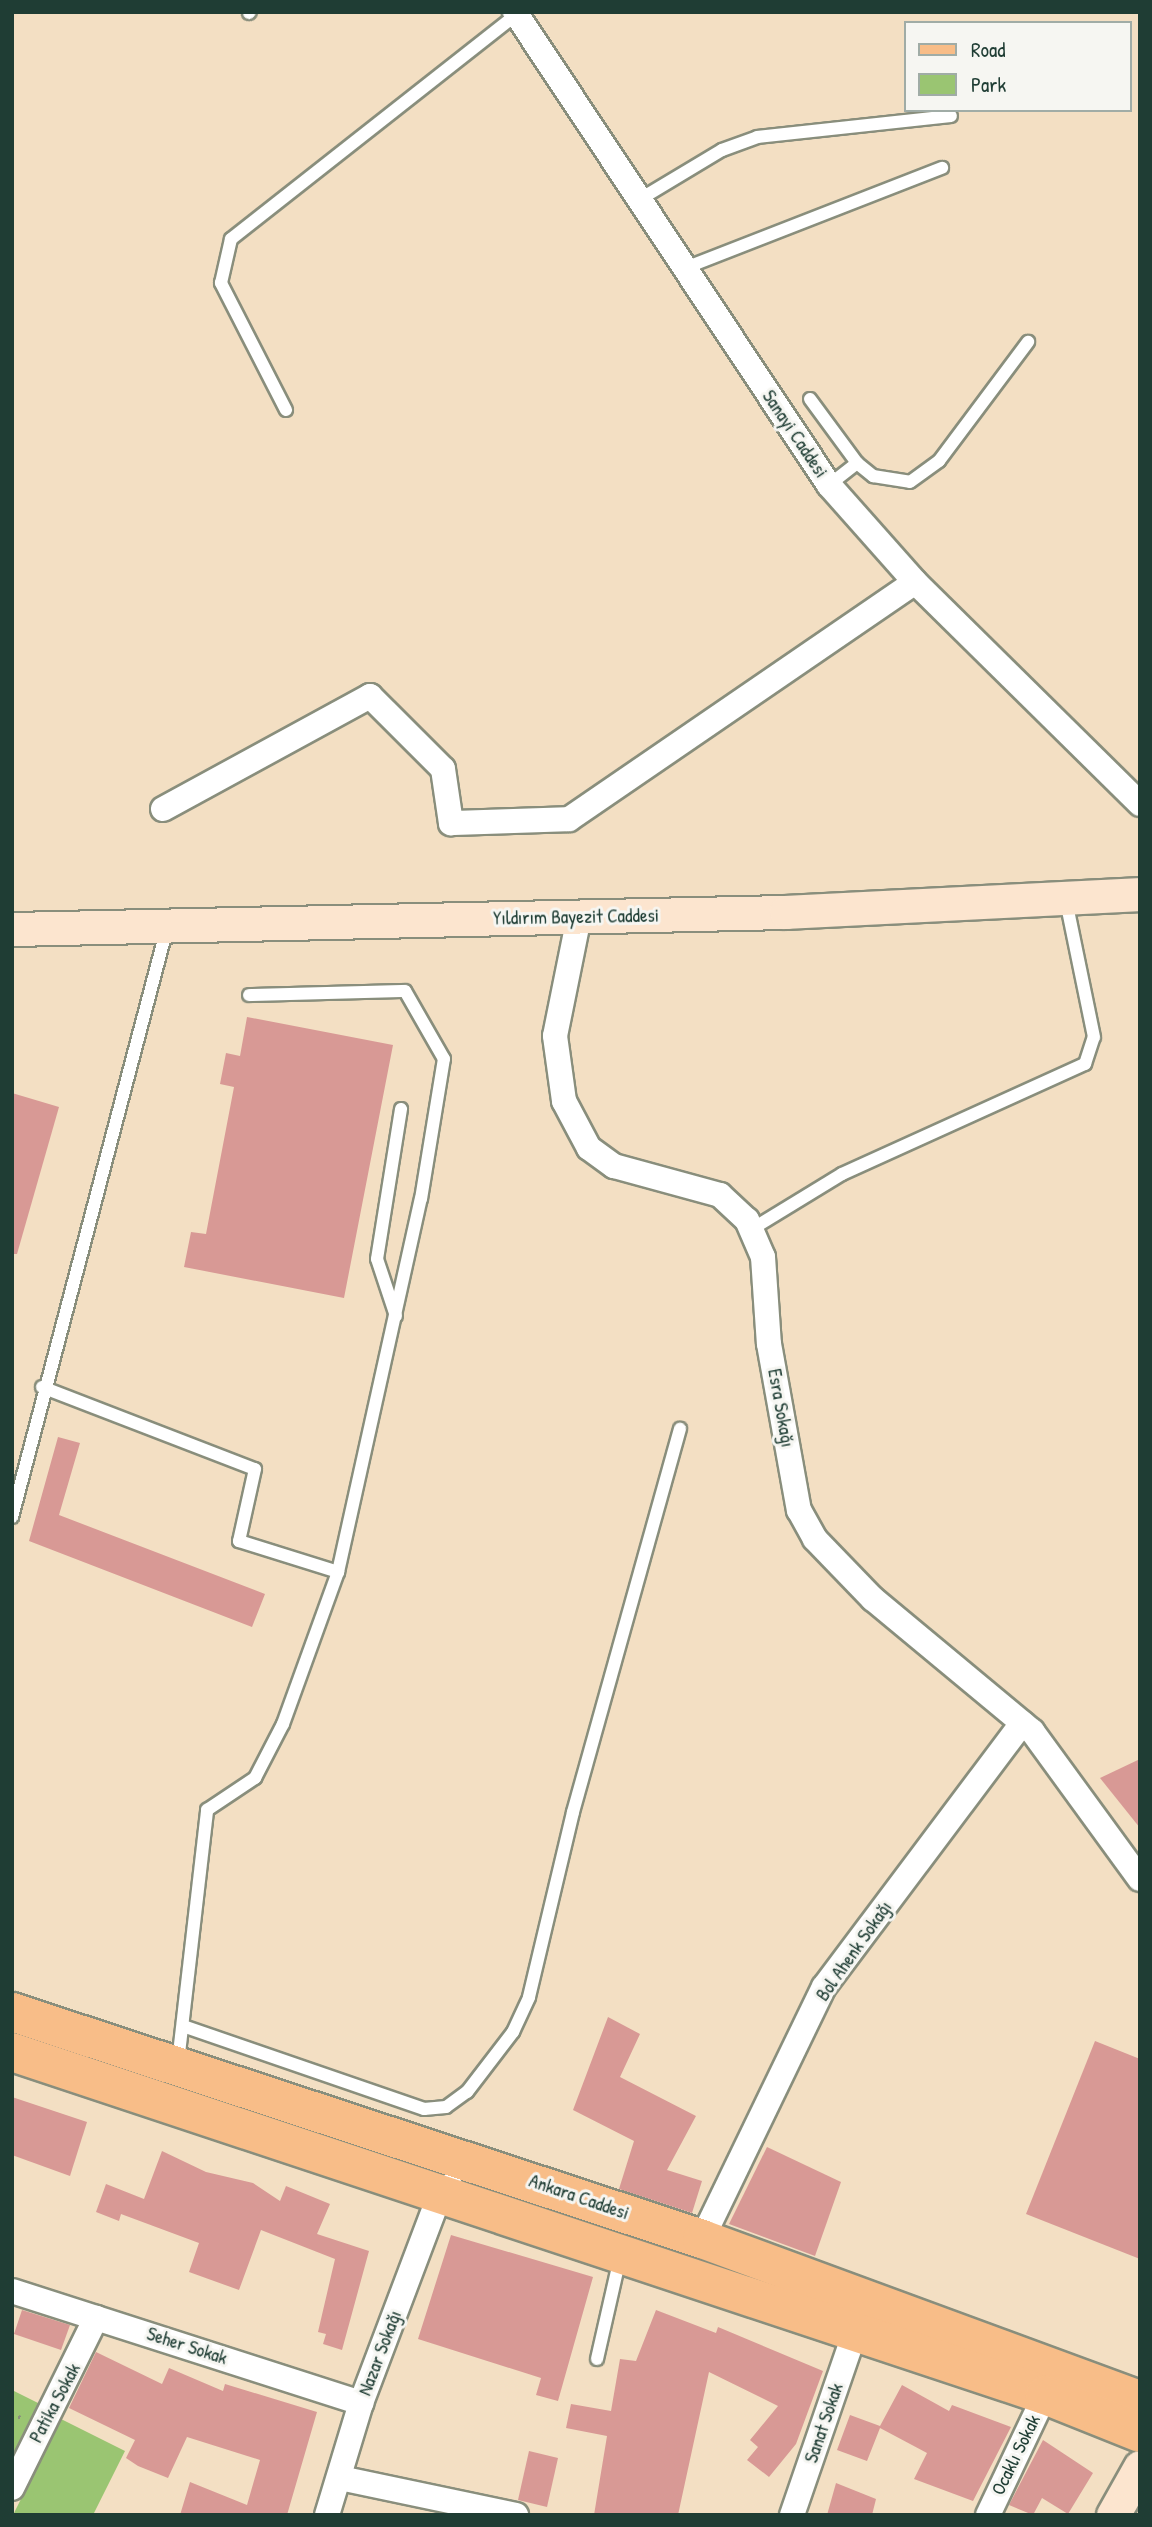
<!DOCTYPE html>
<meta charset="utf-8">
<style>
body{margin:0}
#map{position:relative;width:1152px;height:2527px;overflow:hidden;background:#f3dfc3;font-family:"Patrick Hand",sans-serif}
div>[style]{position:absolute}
.green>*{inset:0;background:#9ac572}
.building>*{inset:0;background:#d89995}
.path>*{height:3.5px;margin-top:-1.75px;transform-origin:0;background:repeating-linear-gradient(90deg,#898e7c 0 2px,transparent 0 7px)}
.roads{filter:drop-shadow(2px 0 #898e7c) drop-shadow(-2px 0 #898e7c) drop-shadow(0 2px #898e7c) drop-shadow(0 -2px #898e7c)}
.lane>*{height:12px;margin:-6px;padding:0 6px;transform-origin:6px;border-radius:6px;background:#fff}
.street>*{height:24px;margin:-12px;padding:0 12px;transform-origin:12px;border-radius:12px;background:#fff}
.secondary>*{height:33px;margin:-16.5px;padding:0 16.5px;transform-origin:16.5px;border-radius:16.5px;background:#fce5cf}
.primary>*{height:38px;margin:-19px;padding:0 19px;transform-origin:19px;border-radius:19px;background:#f8bd88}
span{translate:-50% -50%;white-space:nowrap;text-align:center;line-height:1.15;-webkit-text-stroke:6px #f6f6f2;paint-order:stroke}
.street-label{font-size:19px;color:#1f3d34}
.frame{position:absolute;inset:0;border:14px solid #1f3d34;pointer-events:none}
.legend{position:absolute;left:904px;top:21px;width:228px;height:91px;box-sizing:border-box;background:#f6f6f2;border:2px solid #a0aca6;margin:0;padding:9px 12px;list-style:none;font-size:21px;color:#1f3d34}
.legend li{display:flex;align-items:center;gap:14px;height:35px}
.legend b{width:35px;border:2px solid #a0aca6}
</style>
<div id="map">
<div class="green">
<i style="clip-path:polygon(12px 2390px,42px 2405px,12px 2465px)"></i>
<i style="clip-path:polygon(61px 2419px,125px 2451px,93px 2515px,13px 2515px)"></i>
</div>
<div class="building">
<i style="clip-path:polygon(247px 1017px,393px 1045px,344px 1298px,184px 1267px,191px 1232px,206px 1234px,234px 1087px,220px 1084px,226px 1053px,240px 1056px)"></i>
<i style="clip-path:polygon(12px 1093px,59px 1107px,17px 1254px,12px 1254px)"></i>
<i style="clip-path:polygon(58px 1437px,80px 1443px,59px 1515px,265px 1594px,252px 1627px,29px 1541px)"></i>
<i style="clip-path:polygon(1140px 1759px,1140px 1828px,1100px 1778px)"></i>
<i style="clip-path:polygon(608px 2017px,640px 2034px,620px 2077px,696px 2116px,667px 2170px,702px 2181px,692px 2213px,619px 2189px,634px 2141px,573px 2110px)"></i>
<i style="clip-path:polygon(1095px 2041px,1140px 2059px,1140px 2259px,1026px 2214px)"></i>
<i style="clip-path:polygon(12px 2097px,87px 2122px,70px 2176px,12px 2155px)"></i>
<i style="clip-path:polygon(767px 2147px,841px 2182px,815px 2256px,729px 2224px)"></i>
<i style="clip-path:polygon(162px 2151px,206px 2172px,253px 2183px,280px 2201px,286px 2186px,330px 2204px,317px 2234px,369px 2251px,342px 2350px,323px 2344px,326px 2334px,318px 2332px,335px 2259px,261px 2230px,239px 2290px,189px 2272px,199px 2243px,121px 2214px,119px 2221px,96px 2212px,106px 2184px,144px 2199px)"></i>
<i style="clip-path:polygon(451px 2235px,593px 2277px,558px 2401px,536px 2395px,541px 2378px,418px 2339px)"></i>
<i style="clip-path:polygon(22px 2310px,70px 2325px,61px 2350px,14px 2334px)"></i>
<i style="clip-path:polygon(656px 2310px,716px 2333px,718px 2327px,823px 2371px,796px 2444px,769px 2477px,747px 2460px,758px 2447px,750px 2440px,778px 2406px,709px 2372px,678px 2515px,594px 2515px,607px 2436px,566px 2428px,571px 2404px,611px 2411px,620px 2359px,636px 2361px)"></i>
<i style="clip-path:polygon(96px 2352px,162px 2384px,169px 2368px,223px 2391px,225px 2384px,317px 2412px,287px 2515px,180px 2515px,190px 2482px,247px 2505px,260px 2460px,187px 2437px,168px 2478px,138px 2466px,126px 2458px,135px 2440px,69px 2408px)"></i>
<i style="clip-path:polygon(902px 2385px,949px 2411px,952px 2405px,1011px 2427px,973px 2501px,914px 2479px,927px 2453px,880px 2428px,867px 2461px,837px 2450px,850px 2415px,880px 2426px)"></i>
<i style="clip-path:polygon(1043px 2440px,1093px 2473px,1068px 2514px,1042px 2498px,1033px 2515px,1009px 2505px)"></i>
<i style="clip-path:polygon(529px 2451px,558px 2458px,547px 2507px,518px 2500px)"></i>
<i style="clip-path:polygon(836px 2483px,876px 2499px,872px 2515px,827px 2515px)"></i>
</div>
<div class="path">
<i style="left:12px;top:2414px;width:10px;rotate:24deg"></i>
</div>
<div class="roads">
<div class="lane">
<i style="left:249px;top:13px;width:1px;rotate:-45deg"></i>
<i style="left:642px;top:198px;width:93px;rotate:-31deg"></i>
<i style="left:722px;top:150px;width:37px;rotate:-20deg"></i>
<i style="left:757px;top:137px;width:195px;rotate:-6.2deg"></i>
<i style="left:685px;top:268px;width:276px;rotate:-21.3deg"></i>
<i style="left:810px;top:399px;width:79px;rotate:53.7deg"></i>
<i style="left:857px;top:463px;width:21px;rotate:39deg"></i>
<i style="left:873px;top:476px;width:37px;rotate:9deg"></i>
<i style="left:910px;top:482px;width:36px;rotate:-36deg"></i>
<i style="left:939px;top:461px;width:149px;rotate:-53.2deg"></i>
<i style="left:286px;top:410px;width:143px;rotate:-117.1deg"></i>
<i style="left:221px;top:283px;width:45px;rotate:-77.2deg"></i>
<i style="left:231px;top:239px;width:362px;rotate:-38.2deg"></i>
<i style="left:829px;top:485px;width:36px;rotate:-38deg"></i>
<i style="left:752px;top:1229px;width:105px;rotate:-31.4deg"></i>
<i style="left:842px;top:1174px;width:267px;rotate:-24.4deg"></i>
<i style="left:1085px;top:1064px;width:28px;rotate:-72deg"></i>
<i style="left:1094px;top:1037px;width:140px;rotate:-101.6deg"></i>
<i style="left:396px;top:1316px;width:60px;rotate:-108.4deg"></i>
<i style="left:377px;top:1259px;width:152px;rotate:-80.9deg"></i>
<i style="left:42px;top:1387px;width:228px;rotate:21.1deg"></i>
<i style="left:255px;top:1469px;width:74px;rotate:102.5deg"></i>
<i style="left:239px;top:1541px;width:104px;rotate:17.4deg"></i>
<i style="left:12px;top:1517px;width:609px;rotate:-75.26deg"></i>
<i style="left:183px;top:2026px;width:255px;rotate:19deg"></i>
<i style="left:424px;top:2109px;width:22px;rotate:-5deg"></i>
<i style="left:446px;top:2107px;width:26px;rotate:-36deg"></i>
<i style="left:467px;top:2092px;width:76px;rotate:-52.5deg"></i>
<i style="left:513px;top:2032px;width:38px;rotate:-65deg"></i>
<i style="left:529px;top:1997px;width:190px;rotate:-76.6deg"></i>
<i style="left:573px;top:1812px;width:398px;rotate:-74.4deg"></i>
<i style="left:178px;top:2062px;width:254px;rotate:-83.4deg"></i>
<i style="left:207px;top:1810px;width:58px;rotate:-33.7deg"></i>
<i style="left:255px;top:1778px;width:61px;rotate:-62.6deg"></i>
<i style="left:283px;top:1724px;width:162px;rotate:-70.1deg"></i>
<i style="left:338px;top:1572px;width:382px;rotate:-77.5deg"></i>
<i style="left:421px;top:1199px;width:142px;rotate:-80.7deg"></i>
<i style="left:444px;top:1059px;width:78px;rotate:-119.8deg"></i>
<i style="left:405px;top:991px;width:156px;rotate:178.5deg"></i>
<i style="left:597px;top:2359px;width:104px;rotate:-77.2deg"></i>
</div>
<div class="street">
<i style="left:515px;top:12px;width:568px;rotate:56.42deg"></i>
<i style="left:829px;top:485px;width:130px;rotate:48.4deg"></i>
<i style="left:915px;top:582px;width:316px;rotate:44.6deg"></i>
<i style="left:163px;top:809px;width:236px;rotate:-28.6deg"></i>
<i style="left:370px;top:696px;width:103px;rotate:45deg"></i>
<i style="left:443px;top:769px;width:55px;rotate:81.6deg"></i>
<i style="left:451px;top:823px;width:118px;rotate:-1.9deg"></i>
<i style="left:569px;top:819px;width:419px;rotate:-34.4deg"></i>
<i style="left:579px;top:917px;width:121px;rotate:101.4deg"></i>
<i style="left:555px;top:1036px;width:66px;rotate:82.1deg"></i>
<i style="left:564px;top:1101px;width:53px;rotate:62deg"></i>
<i style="left:589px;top:1148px;width:31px;rotate:36deg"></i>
<i style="left:614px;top:1166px;width:110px;rotate:15.3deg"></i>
<i style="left:720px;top:1195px;width:37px;rotate:43deg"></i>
<i style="left:747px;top:1220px;width:40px;rotate:66.6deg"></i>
<i style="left:763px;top:1257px;width:87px;rotate:86.1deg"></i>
<i style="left:769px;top:1344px;width:169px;rotate:79.8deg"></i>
<i style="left:799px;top:1510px;width:33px;rotate:61deg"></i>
<i style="left:815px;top:1539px;width:83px;rotate:46deg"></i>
<i style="left:873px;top:1599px;width:207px;rotate:39.7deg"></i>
<i style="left:1032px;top:1731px;width:183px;rotate:53.9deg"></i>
<i style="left:702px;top:2239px;width:280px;rotate:-64.2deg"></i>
<i style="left:824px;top:1987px;width:330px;rotate:-53.1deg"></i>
<i style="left:12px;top:2291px;width:367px;rotate:17.8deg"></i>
<i style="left:340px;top:2478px;width:180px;rotate:11.9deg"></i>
<i style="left:12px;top:2488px;width:190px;rotate:-63.7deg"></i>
<i style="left:327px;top:2515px;width:117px;rotate:-73.1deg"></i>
<i style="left:361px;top:2403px;width:223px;rotate:-69.3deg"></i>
<i style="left:440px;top:2194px;width:13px;rotate:-39deg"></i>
<i style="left:792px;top:2515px;width:194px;rotate:-71deg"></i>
<i style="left:988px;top:2515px;width:133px;rotate:-64.6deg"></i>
</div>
<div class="secondary">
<i style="left:12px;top:929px;width:774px;rotate:-1.26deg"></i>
<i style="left:786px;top:912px;width:354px;rotate:-2.9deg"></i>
<i style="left:1113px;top:2515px;width:55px;rotate:-60.6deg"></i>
</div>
<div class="primary">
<i style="left:12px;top:2012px;width:726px;rotate:18.21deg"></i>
<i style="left:702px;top:2239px;width:467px;rotate:20.2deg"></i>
<i style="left:12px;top:2052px;width:1088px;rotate:18.37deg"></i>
<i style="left:1045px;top:2395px;width:102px;rotate:21.8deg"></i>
</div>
</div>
<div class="street-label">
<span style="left:795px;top:434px;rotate:56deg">Sanayi Caddesi</span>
<span style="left:576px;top:917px;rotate:-1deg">Yıldırım Bayezit Caddesi</span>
<span style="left:781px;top:1408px;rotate:80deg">Esra Sokağı</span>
<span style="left:854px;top:1951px;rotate:-55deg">Bol Ahenk Sokağı</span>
<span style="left:579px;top:2197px;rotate:19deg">Ankara Caddesi</span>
<span style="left:187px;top:2346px;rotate:18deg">Seher Sokak</span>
<span style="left:380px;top:2353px;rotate:-69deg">Nazar Sokağı</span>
<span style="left:55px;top:2403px;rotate:-62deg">Patika Sokak</span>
<span style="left:824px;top:2423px;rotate:-71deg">Sanat Sokak</span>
<span style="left:1016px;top:2455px;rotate:-64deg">Ocaklı Sokak</span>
</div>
<div class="frame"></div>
<ul class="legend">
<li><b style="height:9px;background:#f8bd88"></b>Road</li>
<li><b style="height:19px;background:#9ac572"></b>Park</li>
</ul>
</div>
